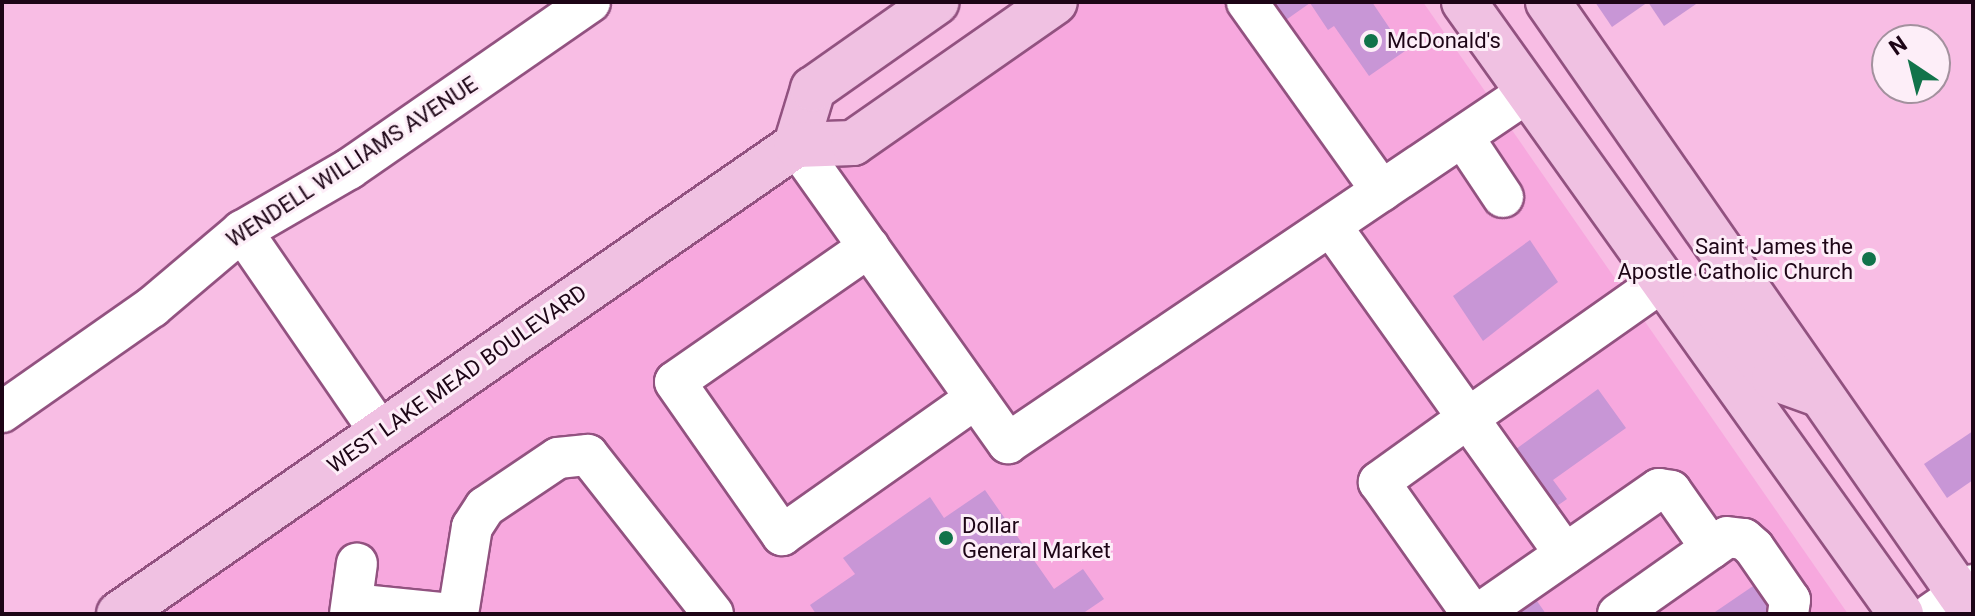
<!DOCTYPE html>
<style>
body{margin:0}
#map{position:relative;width:1975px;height:616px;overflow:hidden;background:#f8bde4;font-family:Roboto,sans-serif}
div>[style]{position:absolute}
.built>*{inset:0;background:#f7a8de}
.building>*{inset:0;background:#c896d6}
.roads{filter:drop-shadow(2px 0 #925280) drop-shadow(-2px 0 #925280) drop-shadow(0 2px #925280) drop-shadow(0 -2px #925280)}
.minor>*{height:40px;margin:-20px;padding:0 20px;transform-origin:20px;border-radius:20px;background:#fff}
.major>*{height:44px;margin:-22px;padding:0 22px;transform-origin:22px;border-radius:22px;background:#f0c1e2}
.dots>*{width:22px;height:22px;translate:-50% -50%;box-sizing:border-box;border:4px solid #fdeef8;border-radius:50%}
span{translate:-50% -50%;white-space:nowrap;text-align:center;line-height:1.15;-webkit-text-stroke:6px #fdeef8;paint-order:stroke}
.poi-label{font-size:22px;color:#1d0516}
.left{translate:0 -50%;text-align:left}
.right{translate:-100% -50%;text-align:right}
.street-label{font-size:22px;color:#1d0516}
.frame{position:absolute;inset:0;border:4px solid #1d0516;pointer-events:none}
.north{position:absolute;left:1871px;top:24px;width:80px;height:80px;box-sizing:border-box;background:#fdeef8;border:2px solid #a3919e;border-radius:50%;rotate:325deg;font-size:22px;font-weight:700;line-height:32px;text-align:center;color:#1d0516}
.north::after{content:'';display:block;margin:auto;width:28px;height:36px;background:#11734a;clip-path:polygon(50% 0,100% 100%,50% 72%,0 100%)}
</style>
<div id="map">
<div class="built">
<i style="clip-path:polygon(1065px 2px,1423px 2px,1848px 614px,119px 614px,796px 145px)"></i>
</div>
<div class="building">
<i style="clip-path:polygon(1269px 2px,1372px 2px,1405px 51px,1369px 76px,1334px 26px,1328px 30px,1310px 3px,1283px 22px)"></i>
<i style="clip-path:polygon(1595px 2px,1648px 2px,1612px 27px)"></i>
<i style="clip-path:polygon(1648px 2px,1699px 2px,1664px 26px)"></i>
<i style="clip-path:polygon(1530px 240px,1558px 282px,1483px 341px,1453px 296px)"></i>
<i style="clip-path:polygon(1598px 389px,1626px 428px,1553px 480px,1567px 499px,1557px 506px,1516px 449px)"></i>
<i style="clip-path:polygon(1973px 431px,1973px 480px,1947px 498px,1924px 464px)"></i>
<i style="clip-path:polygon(985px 490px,1054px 589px,1083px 569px,1104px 599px,1082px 614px,816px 614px,810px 605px,855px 574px,843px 558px,930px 497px,944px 518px)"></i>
<i style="clip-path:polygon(1759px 582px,1779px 614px,1712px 614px)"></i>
<i style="clip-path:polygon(1537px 601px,1546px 614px,1518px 614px)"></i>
</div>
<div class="roads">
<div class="minor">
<i style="left:1247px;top:2px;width:232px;rotate:54.5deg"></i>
<i style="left:1463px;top:137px;width:72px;rotate:56.3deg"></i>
<i style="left:796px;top:145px;width:366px;rotate:54.6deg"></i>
<i style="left:1008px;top:443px;width:627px;rotate:-34.02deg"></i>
<i style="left:1331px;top:226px;width:236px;rotate:54.5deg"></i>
<i style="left:1468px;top:418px;width:110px;rotate:144.3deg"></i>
<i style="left:1379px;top:482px;width:161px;rotate:54.8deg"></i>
<i style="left:242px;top:231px;width:244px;rotate:55.5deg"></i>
<i style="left:869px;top:247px;width:236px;rotate:145.2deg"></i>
<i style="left:675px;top:382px;width:187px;rotate:55deg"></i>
<i style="left:782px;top:535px;width:237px;rotate:-35.2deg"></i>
<i style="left:2px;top:412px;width:183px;rotate:-35deg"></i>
<i style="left:152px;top:307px;width:118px;rotate:-40.2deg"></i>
<i style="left:242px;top:231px;width:124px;rotate:-30.1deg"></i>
<i style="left:349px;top:169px;width:293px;rotate:-34.7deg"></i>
<i style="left:1565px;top:554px;width:167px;rotate:-125.5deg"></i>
<i style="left:1468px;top:418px;width:238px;rotate:-35.1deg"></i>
<i style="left:352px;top:604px;width:99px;rotate:5.8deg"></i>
<i style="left:350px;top:614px;width:51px;rotate:-82.2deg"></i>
<i style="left:458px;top:614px;width:88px;rotate:-80.9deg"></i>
<i style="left:472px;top:527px;width:24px;rotate:-57deg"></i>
<i style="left:485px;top:507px;width:88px;rotate:-33.9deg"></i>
<i style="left:558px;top:458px;width:30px;rotate:-6deg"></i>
<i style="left:588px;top:455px;width:202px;rotate:51.8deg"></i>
<i style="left:1479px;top:614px;width:219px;rotate:-34.8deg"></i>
<i style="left:1659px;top:489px;width:12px;rotate:9deg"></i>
<i style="left:1671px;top:491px;width:70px;rotate:54.9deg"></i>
<i style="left:1618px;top:614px;width:133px;rotate:-35.2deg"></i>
<i style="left:1727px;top:537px;width:17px;rotate:7deg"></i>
<i style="left:1744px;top:539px;width:13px;rotate:42deg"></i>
<i style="left:1754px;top:548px;width:63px;rotate:55.3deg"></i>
<i style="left:1790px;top:600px;width:14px;rotate:98deg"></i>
<i style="left:1931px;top:614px;width:51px;rotate:-34.6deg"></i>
</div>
<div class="major">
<i style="left:1464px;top:2px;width:752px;rotate:54.47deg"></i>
<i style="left:1548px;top:2px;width:744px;rotate:55.18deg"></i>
<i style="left:796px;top:145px;width:59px;rotate:-73.1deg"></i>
<i style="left:813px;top:89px;width:151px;rotate:-35.1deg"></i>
<i style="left:1705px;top:296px;width:107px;rotate:49.9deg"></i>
<i style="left:1774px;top:378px;width:45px;rotate:19.7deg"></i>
<i style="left:119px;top:614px;width:824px;rotate:-34.71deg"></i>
<i style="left:796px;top:145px;width:57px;rotate:-2deg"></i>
<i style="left:853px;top:143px;width:246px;rotate:-34.9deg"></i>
</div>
</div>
<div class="dots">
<i style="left:1371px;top:41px;background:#11734a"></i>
<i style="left:1869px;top:259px;background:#11734a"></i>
<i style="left:946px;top:538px;background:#11734a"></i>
</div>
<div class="poi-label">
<span class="left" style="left:1387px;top:41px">McDonald's</span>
<span class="right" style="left:1853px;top:259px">Saint James the<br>Apostle Catholic Church</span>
<span class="left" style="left:962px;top:538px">Dollar<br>General Market</span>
</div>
<div class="street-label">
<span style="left:352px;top:162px;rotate:-33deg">WENDELL WILLIAMS AVENUE</span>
<span style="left:457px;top:379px;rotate:-35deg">WEST LAKE MEAD BOULEVARD</span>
</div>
<div class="frame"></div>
<div class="north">N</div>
</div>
